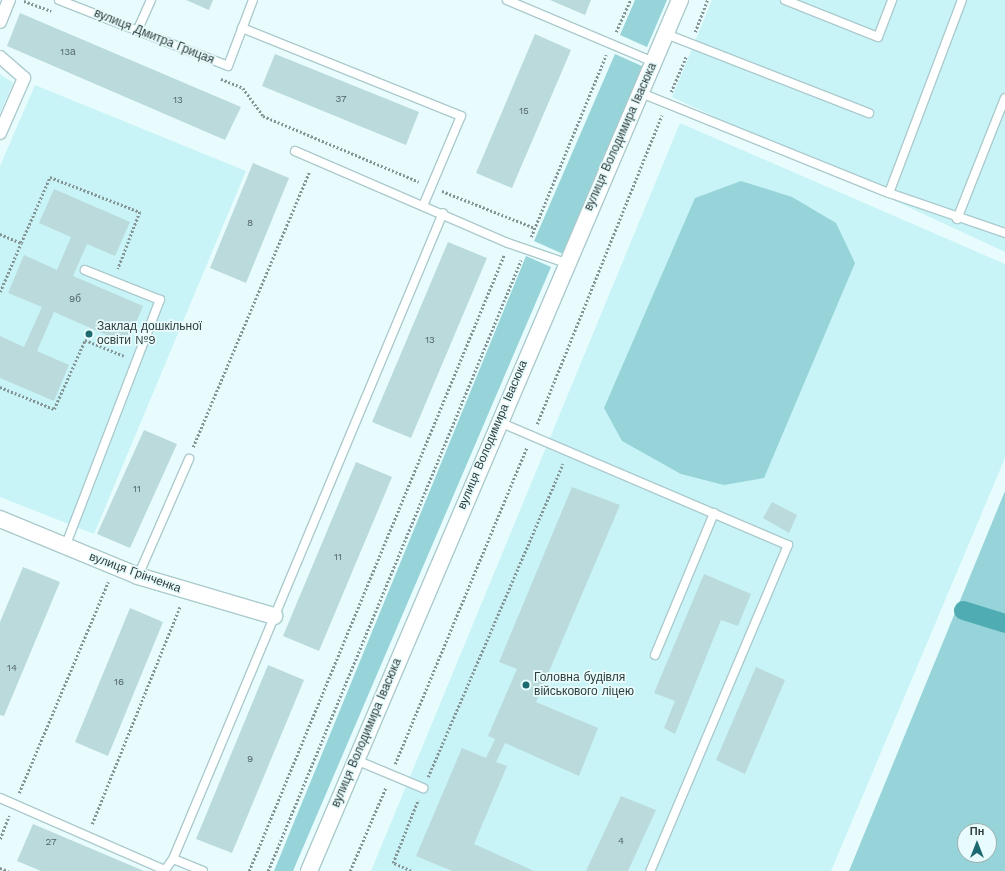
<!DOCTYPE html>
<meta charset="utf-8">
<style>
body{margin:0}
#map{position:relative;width:1005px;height:871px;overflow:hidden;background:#e8fcfd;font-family:"Work Sans",sans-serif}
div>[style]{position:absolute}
.built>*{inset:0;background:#c9f4f7}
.green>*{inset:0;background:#96d4d9}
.canal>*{height:19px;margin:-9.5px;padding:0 9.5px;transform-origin:9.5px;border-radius:9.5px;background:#50acb3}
.building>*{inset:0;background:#badadc}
.path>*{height:2.5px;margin-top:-1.25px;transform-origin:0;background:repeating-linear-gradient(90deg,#859596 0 2px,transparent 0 4px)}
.roads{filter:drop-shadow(1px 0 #abcbcd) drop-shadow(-1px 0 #abcbcd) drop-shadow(0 1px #abcbcd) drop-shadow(0 -1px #abcbcd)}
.service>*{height:8px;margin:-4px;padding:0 4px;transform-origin:4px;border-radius:4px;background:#fff}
.pedestrian>*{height:12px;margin:-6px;padding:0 6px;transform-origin:6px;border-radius:6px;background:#fff}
.minor>*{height:16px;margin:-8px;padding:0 8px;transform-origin:8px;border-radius:8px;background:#fff}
.dots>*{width:11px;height:11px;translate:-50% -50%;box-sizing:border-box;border:2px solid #e8fcfd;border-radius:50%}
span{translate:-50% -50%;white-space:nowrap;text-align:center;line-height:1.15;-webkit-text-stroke:3.5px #e8fcfd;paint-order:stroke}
.number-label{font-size:10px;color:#526466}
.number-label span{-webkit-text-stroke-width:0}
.street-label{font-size:12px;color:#303d3e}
.poi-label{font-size:12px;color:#303d3e}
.left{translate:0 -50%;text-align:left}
.north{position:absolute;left:957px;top:823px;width:40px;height:40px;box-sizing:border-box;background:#e8fcfd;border:1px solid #9eb0b1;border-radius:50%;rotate:0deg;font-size:11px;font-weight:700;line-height:16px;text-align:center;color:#303d3e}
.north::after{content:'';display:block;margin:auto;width:14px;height:18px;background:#1c696f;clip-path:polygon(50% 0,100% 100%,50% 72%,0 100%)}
</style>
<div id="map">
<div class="built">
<i style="clip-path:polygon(712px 0,1005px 0,1005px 252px,672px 97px)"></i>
<i style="clip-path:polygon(0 74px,13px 83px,0 113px)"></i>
<i style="clip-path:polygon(35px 85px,246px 171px,94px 534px,0 497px,0 166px)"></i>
<i style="clip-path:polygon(680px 123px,1005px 264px,1005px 458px,831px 871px,371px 871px)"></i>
</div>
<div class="green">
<i style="clip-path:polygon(635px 0,667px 0,647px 47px,620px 35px)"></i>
<i style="clip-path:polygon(615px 54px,644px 67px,563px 254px,534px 241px)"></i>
<i style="clip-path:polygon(741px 181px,792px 197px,836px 223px,855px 263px,764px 478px,724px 485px,681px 474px,622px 441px,604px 408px,695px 198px)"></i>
<i style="clip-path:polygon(526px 256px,551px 267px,293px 871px,274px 871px)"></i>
<i style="clip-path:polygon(evenodd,1005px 491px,1005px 871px,849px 871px,1005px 491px,965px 831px,989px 831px,989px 855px,965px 855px,965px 831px)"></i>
</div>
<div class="canal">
<i style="left:963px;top:610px;width:44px;rotate:17.2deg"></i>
</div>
<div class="building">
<i style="clip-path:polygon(186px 0,213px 0,209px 10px)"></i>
<i style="clip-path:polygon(550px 0,591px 0,585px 15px)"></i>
<i style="clip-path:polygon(20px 13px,241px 107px,225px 140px,7px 46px)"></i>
<i style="clip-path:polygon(535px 34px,571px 50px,512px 188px,476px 173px)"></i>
<i style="clip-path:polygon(275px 54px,419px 112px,406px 145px,262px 86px)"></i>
<i style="clip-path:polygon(253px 163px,289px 178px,246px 283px,210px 268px)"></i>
<i style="clip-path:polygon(54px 189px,130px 222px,115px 256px,87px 244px,73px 276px,143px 306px,127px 344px,54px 312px,37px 351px,69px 365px,54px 401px,0 378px,0 336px,24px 347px,42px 307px,8px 293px,24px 255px,57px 270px,71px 237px,39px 223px)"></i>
<i style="clip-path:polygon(448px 242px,487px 258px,411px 438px,372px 422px)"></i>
<i style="clip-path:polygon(144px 430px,177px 444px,130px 548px,97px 534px)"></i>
<i style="clip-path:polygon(356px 462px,392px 477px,319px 651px,283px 636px)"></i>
<i style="clip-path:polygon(572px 487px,620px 505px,536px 702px,598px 728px,579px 776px,505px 743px,496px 762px,507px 766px,474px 844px,534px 871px,452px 871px,416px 856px,462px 748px,486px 758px,495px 739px,488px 736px,517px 669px,499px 662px)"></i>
<i style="clip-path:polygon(772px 502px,797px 515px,789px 533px,763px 518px)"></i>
<i style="clip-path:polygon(23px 567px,60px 582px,4px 716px,0 715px,0 622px)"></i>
<i style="clip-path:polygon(704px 574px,751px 594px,738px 626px,721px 620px,675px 734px,664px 728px,675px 701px,654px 693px)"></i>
<i style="clip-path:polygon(130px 608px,163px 622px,108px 756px,75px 742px)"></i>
<i style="clip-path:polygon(268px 665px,304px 680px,232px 853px,196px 839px)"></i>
<i style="clip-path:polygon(756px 667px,785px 680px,745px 774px,716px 760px)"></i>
<i style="clip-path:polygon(621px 796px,656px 810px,628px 871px,586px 871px)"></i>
<i style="clip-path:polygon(33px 824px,144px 871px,41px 871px,17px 861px)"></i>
</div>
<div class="path">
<i style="left:24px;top:1px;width:29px;rotate:20deg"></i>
<i style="left:616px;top:32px;width:35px;rotate:-66deg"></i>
<i style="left:695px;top:32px;width:34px;rotate:-69deg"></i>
<i style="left:221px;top:79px;width:24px;rotate:22deg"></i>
<i style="left:243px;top:88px;width:34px;rotate:54deg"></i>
<i style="left:263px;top:116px;width:169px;rotate:22.9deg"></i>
<i style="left:671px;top:92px;width:39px;rotate:-67deg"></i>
<i style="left:442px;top:191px;width:100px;rotate:21.7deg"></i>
<i style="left:0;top:234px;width:23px;rotate:23deg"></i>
<i style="left:21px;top:243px;width:72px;rotate:-66.3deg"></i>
<i style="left:50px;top:177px;width:97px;rotate:21.3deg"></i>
<i style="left:140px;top:212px;width:61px;rotate:111.1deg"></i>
<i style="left:531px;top:237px;width:197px;rotate:-67.6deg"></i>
<i style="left:0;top:292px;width:53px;rotate:-66.8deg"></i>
<i style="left:0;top:387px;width:58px;rotate:22.2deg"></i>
<i style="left:54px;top:409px;width:76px;rotate:-65.8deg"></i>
<i style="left:85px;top:340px;width:42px;rotate:22.3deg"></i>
<i style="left:537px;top:424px;width:333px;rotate:-68deg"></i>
<i style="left:193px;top:447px;width:298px;rotate:-67.1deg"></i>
<i style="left:395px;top:764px;width:343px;rotate:-67.4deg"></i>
<i style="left:428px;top:777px;width:341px;rotate:-66.7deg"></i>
<i style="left:19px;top:793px;width:229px;rotate:-67.1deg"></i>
<i style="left:92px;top:824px;width:235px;rotate:-68deg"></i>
<i style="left:0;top:839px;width:25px;rotate:-69deg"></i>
<i style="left:0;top:868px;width:9px;rotate:21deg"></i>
<i style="left:249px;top:871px;width:667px;rotate:-67.51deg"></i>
<i style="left:268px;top:871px;width:661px;rotate:-67.51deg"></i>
<i style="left:350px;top:871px;width:91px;rotate:-66.8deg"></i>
<i style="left:411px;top:871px;width:20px;rotate:-156deg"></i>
<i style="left:393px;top:863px;width:68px;rotate:-68.4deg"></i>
</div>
<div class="roads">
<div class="service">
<i style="left:59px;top:0;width:181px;rotate:21.3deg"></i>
<i style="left:228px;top:66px;width:71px;rotate:-69.3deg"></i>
<i style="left:507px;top:0;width:160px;rotate:22.9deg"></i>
<i style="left:785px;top:0;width:100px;rotate:21.7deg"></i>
<i style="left:878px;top:37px;width:40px;rotate:-69deg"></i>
<i style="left:242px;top:28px;width:236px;rotate:21.9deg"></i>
<i style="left:461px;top:116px;width:98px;rotate:112.9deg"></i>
<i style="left:138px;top:29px;width:32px;rotate:-66deg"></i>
<i style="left:666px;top:34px;width:218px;rotate:21.3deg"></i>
<i style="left:641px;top:93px;width:267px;rotate:22deg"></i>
<i style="left:889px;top:193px;width:123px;rotate:19deg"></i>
<i style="left:295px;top:151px;width:232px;rotate:23.4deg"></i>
<i style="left:508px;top:243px;width:61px;rotate:19deg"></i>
<i style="left:889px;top:193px;width:206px;rotate:-69.3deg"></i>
<i style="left:957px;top:219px;width:130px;rotate:-68.4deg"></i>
<i style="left:499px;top:422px;width:314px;rotate:23.1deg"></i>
<i style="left:788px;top:545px;width:354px;rotate:112.9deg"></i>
<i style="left:65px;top:547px;width:265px;rotate:-69deg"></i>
<i style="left:160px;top:300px;width:81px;rotate:-158.2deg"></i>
<i style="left:138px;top:576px;width:128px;rotate:-66.4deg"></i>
<i style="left:655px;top:655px;width:154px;rotate:-67.4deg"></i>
<i style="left:356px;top:760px;width:73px;rotate:22.7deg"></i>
<i style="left:0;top:798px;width:180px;rotate:23.6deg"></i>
<i style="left:165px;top:870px;width:14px;rotate:-54deg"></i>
<i style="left:203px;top:871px;width:32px;rotate:-158deg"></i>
<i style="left:173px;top:859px;width:700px;rotate:-67.32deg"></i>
</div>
<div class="pedestrian">
<i style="left:0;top:22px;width:24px;rotate:-68deg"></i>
<i style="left:0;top:57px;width:32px;rotate:41deg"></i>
<i style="left:24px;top:78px;width:60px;rotate:113.6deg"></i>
</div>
<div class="minor">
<i style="left:0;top:519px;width:149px;rotate:22.4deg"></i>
<i style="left:138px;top:576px;width:142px;rotate:16.4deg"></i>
<i style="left:309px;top:871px;width:947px;rotate:-66.93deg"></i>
</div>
</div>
<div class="dots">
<i style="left:89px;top:334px;background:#1c696f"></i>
<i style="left:526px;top:685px;background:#1c696f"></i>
</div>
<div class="number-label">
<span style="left:68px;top:52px">13а</span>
<span style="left:341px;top:99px">37</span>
<span style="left:178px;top:100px">13</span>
<span style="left:524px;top:111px">15</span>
<span style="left:250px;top:223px">8</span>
<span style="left:75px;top:299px">9б</span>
<span style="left:430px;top:340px">13</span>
<span style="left:137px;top:489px">11</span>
<span style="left:338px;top:557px">11</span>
<span style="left:12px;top:668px">14</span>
<span style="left:119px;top:682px">16</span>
<span style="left:250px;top:759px">9</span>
<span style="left:621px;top:841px">4</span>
<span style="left:51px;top:842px">27</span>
</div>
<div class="street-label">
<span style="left:154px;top:37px;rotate:22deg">вулиця Дмитра Грицая</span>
<span style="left:621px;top:137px;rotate:-66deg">вулиця Володимира Івасюка</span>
<span style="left:493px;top:435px;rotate:-67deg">вулиця Володимира Івасюка</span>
<span style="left:135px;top:573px;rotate:20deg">вулиця Грінченка</span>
<span style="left:367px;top:733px;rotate:-67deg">вулиця Володимира Івасюка</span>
</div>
<div class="poi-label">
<span class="left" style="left:97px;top:334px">Заклад дошкільної<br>освіти №9</span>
<span class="left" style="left:534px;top:685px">Головна будівля<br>військового ліцею</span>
</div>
<div class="north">Пн</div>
</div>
